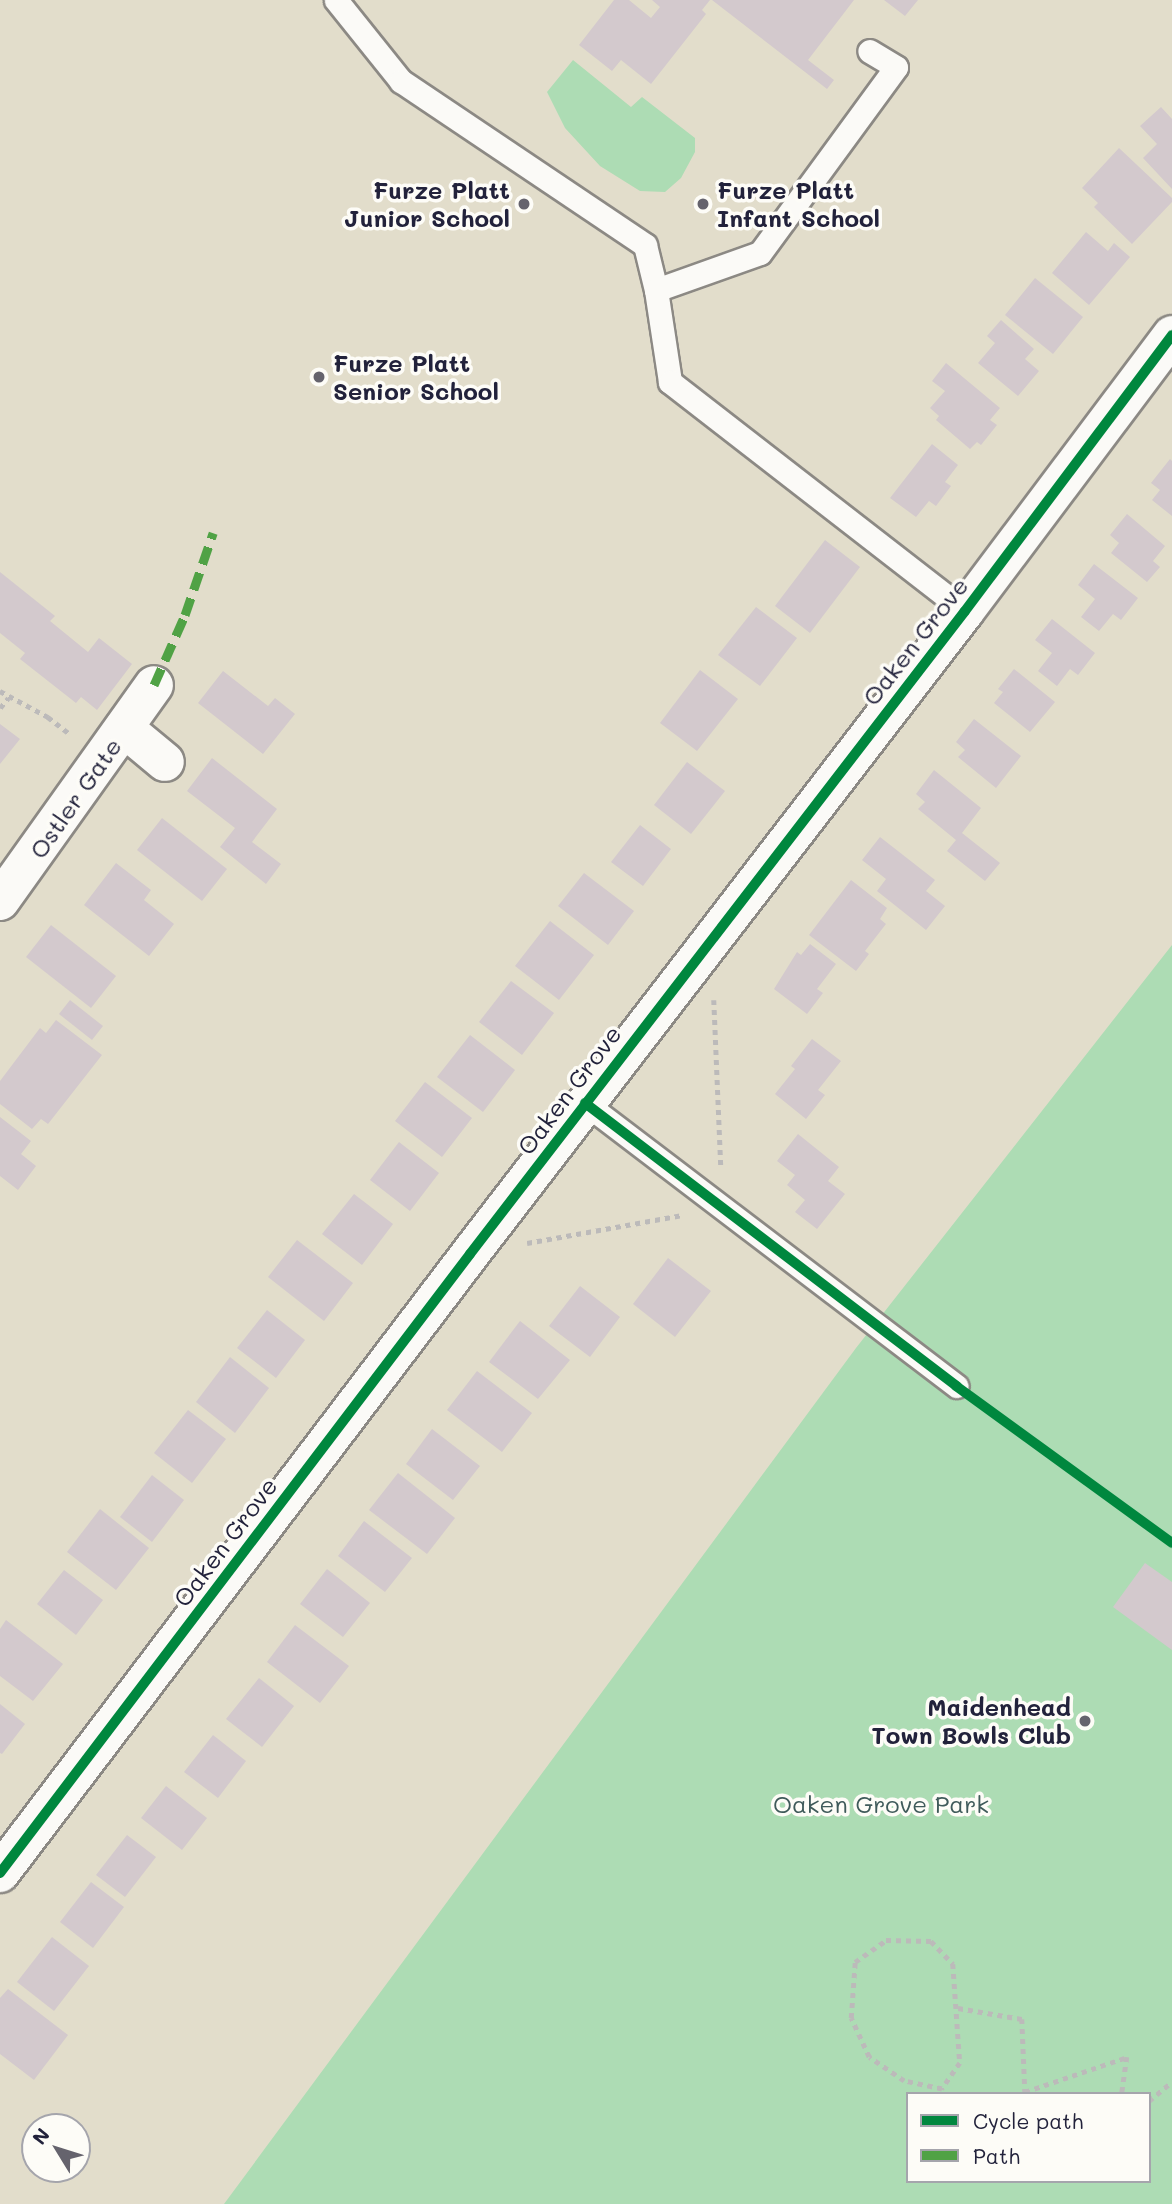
<!DOCTYPE html>
<style>
body{margin:0}
#map{position:relative;width:1172px;height:2204px;overflow:hidden;background:#e2ddcb;font-family:Mali,sans-serif}
div>[style]{position:absolute}
.green>*{inset:0;background:#addcb4}
.building>*{inset:0;background:#d3c9cd}
.path>*{height:4.5px;margin-top:-2.25px;transform-origin:0;background:repeating-linear-gradient(90deg,#bcbaba 0 5px,transparent 0 10px)}
.roads{filter:drop-shadow(2px 0 #8c8984) drop-shadow(-2px 0 #8c8984) drop-shadow(0 2px #8c8984) drop-shadow(0 -2px #8c8984)}
.service>*{height:23px;margin:-11.5px;padding:0 11.5px;transform-origin:11.5px;border-radius:11.5px;background:#fbfaf7}
.minor>*{height:38px;margin:-19px;padding:0 19px;transform-origin:19px;border-radius:19px;background:#fbfaf7}
.quiet>*{height:9px;margin-top:-4.5px;transform-origin:0;background:repeating-linear-gradient(90deg,#50a245 0 18px,transparent 0 27px)}
.cycleway>*{height:10px;margin:-5px;padding:0 5px;transform-origin:5px;border-radius:5px;background:#00873e}
.dots>*{width:19px;height:19px;translate:-50% -50%;box-sizing:border-box;border:4px solid #fdfcf7;border-radius:50%}
span{translate:-50% -50%;white-space:nowrap;text-align:center;line-height:1.15;-webkit-text-stroke:7px #fdfcf7;paint-order:stroke}
.poi-label{font-size:24px;color:#22223b;font-weight:700}
.right{translate:-100% -50%;text-align:right}
.left{translate:0 -50%;text-align:left}
.street-label{font-size:24px;color:#22223b}
.park-label{font-size:24px;color:#3f5a5a}
.legend{position:absolute;left:906px;top:2092px;width:245px;height:91px;box-sizing:border-box;background:#fdfcf7;border:2px solid #a5a5ac;margin:0;padding:9px 12px;list-style:none;font-size:21px;color:#22223b}
.legend li{display:flex;align-items:center;gap:14px;height:35px}
.legend b{width:35px;border:2px solid #a5a5ac}
.north{position:absolute;left:21px;top:2113px;width:70px;height:70px;box-sizing:border-box;background:#fdfcf7;border:2px solid #a5a5ac;border-radius:50%;rotate:308deg;font-size:19px;font-weight:700;line-height:28px;text-align:center;color:#22223b}
.north::after{content:'';display:block;margin:auto;width:24px;height:32px;background:#65636d;clip-path:polygon(50% 0,100% 100%,50% 72%,0 100%)}
</style>
<div id="map">
<div class="green">
<i style="clip-path:polygon(573px 60px,631px 107px,642px 97px,695px 138px,695px 152px,681px 178px,665px 192px,640px 191px,600px 166px,565px 128px,547px 92px)"></i>
<i style="clip-path:polygon(evenodd,1172px 945px,1172px 2204px,224px 2204px,856px 1348px,1172px 945px,908px 2094px,1149px 2094px,1149px 2181px,908px 2181px,908px 2094px)"></i>
</div>
<div class="building">
<i style="clip-path:polygon(614px 0,629px 0,651px 18px,660px 7px,652px 0,710px 0,702px 10px,706px 14px,651px 84px,621px 60px,612px 71px,579px 45px)"></i>
<i style="clip-path:polygon(712px 0,854px 0,808px 60px,834px 80px,827px 89px)"></i>
<i style="clip-path:polygon(884px 0,918px 0,905px 16px)"></i>
<i style="clip-path:polygon(1161px 107px,1172px 119px,1172px 189px,1143px 158px,1157px 144px,1140px 126px)"></i>
<i style="clip-path:polygon(1119px 148px,1172px 198px,1172px 202px,1132px 244px,1094px 207px,1098px 203px,1082px 188px)"></i>
<i style="clip-path:polygon(1086px 232px,1108px 251px,1114px 243px,1130px 257px,1089px 305px,1052px 273px)"></i>
<i style="clip-path:polygon(1035px 278px,1083px 317px,1053px 354px,1005px 315px)"></i>
<i style="clip-path:polygon(1001px 320px,1034px 349px,1025px 359px,1039px 371px,1018px 396px,978px 363px,995px 343px,987px 336px)"></i>
<i style="clip-path:polygon(946px 363px,1000px 408px,990px 420px,997px 425px,981px 445px,977px 442px,970px 449px,936px 420px,939px 416px,930px 408px,945px 391px,932px 381px)"></i>
<i style="clip-path:polygon(932px 444px,958px 465px,945px 482px,951px 486px,936px 506px,929px 501px,916px 517px,890px 498px)"></i>
<i style="clip-path:polygon(1170px 459px,1172px 461px,1172px 516px,1152px 500px,1160px 490px,1151px 483px)"></i>
<i style="clip-path:polygon(1127px 514px,1165px 546px,1153px 561px,1160px 567px,1147px 582px,1111px 553px,1119px 543px,1110px 535px)"></i>
<i style="clip-path:polygon(825px 540px,860px 567px,810px 633px,775px 606px)"></i>
<i style="clip-path:polygon(1094px 564px,1138px 598px,1121px 620px,1113px 614px,1099px 631px,1081px 617px,1095px 599px,1078px 585px)"></i>
<i style="clip-path:polygon(0 572px,55px 616px,50px 621px,88px 652px,99px 638px,132px 664px,97px 710px,81px 697px,76px 703px,20px 659px,25px 653px,0 633px)"></i>
<i style="clip-path:polygon(756px 607px,797px 638px,760px 686px,718px 655px)"></i>
<i style="clip-path:polygon(1052px 619px,1095px 653px,1078px 675px,1070px 669px,1057px 686px,1038px 671px,1052px 653px,1035px 640px)"></i>
<i style="clip-path:polygon(1014px 669px,1055px 702px,1030px 732px,994px 703px,1003px 692px,998px 689px)"></i>
<i style="clip-path:polygon(700px 670px,738px 699px,697px 751px,660px 723px)"></i>
<i style="clip-path:polygon(223px 671px,268px 706px,275px 698px,295px 714px,263px 754px,198px 703px)"></i>
<i style="clip-path:polygon(974px 719px,1021px 756px,996px 788px,958px 757px,965px 750px,956px 742px)"></i>
<i style="clip-path:polygon(0 724px,20px 739px,0 764px)"></i>
<i style="clip-path:polygon(212px 758px,277px 809px,252px 842px,281px 864px,266px 884px,220px 847px,235px 828px,187px 791px)"></i>
<i style="clip-path:polygon(687px 762px,725px 791px,691px 834px,654px 805px)"></i>
<i style="clip-path:polygon(934px 770px,981px 808px,962px 833px,1000px 863px,985px 881px,947px 851px,956px 840px,918px 809px,925px 802px,916px 794px)"></i>
<i style="clip-path:polygon(162px 818px,227px 869px,202px 901px,137px 850px)"></i>
<i style="clip-path:polygon(640px 825px,671px 849px,643px 886px,611px 862px)"></i>
<i style="clip-path:polygon(880px 837px,935px 880px,926px 891px,945px 906px,926px 930px,877px 891px,886px 879px,862px 860px)"></i>
<i style="clip-path:polygon(116px 863px,151px 890px,144px 900px,174px 924px,149px 956px,84px 905px)"></i>
<i style="clip-path:polygon(584px 873px,634px 911px,608px 945px,558px 906px)"></i>
<i style="clip-path:polygon(851px 880px,887px 908px,880px 919px,886px 924px,865px 951px,869px 954px,856px 971px,809px 935px)"></i>
<i style="clip-path:polygon(550px 921px,594px 955px,559px 1000px,515px 966px)"></i>
<i style="clip-path:polygon(51px 925px,116px 976px,91px 1008px,26px 957px)"></i>
<i style="clip-path:polygon(810px 944px,836px 964px,817px 989px,823px 993px,807px 1014px,774px 989px,797px 952px,801px 955px)"></i>
<i style="clip-path:polygon(511px 981px,554px 1013px,522px 1055px,479px 1022px)"></i>
<i style="clip-path:polygon(70px 1000px,103px 1026px,92px 1040px,59px 1014px)"></i>
<i style="clip-path:polygon(56px 1020px,102px 1055px,48px 1124px,41px 1119px,32px 1129px,0 1104px,0 1081px,40px 1028px,46px 1033px)"></i>
<i style="clip-path:polygon(470px 1035px,515px 1070px,483px 1112px,437px 1077px)"></i>
<i style="clip-path:polygon(812px 1039px,841px 1061px,818px 1090px,825px 1095px,806px 1119px,775px 1094px,795px 1069px,791px 1066px)"></i>
<i style="clip-path:polygon(425px 1082px,472px 1118px,442px 1157px,395px 1121px)"></i>
<i style="clip-path:polygon(0 1117px,31px 1141px,21px 1154px,36px 1166px,18px 1190px,0 1176px)"></i>
<i style="clip-path:polygon(798px 1134px,839px 1167px,828px 1181px,845px 1194px,817px 1229px,795px 1212px,805px 1200px,787px 1185px,795px 1175px,777px 1161px)"></i>
<i style="clip-path:polygon(399px 1142px,439px 1173px,410px 1211px,370px 1180px)"></i>
<i style="clip-path:polygon(354px 1194px,393px 1224px,362px 1265px,322px 1234px)"></i>
<i style="clip-path:polygon(297px 1240px,353px 1283px,324px 1321px,268px 1277px)"></i>
<i style="clip-path:polygon(668px 1258px,711px 1291px,675px 1337px,633px 1304px)"></i>
<i style="clip-path:polygon(580px 1286px,620px 1317px,590px 1357px,549px 1326px)"></i>
<i style="clip-path:polygon(267px 1310px,305px 1340px,276px 1378px,237px 1348px)"></i>
<i style="clip-path:polygon(520px 1321px,570px 1360px,538px 1399px,489px 1362px)"></i>
<i style="clip-path:polygon(230px 1357px,269px 1388px,235px 1433px,196px 1402px)"></i>
<i style="clip-path:polygon(477px 1371px,532px 1413px,502px 1452px,447px 1410px)"></i>
<i style="clip-path:polygon(188px 1410px,226px 1439px,192px 1483px,154px 1453px)"></i>
<i style="clip-path:polygon(432px 1429px,480px 1466px,453px 1500px,406px 1464px)"></i>
<i style="clip-path:polygon(398px 1473px,455px 1518px,427px 1554px,369px 1510px)"></i>
<i style="clip-path:polygon(152px 1475px,184px 1500px,152px 1542px,120px 1517px)"></i>
<i style="clip-path:polygon(100px 1509px,149px 1548px,116px 1590px,67px 1552px)"></i>
<i style="clip-path:polygon(364px 1521px,412px 1558px,385px 1592px,338px 1556px)"></i>
<i style="clip-path:polygon(1145px 1563px,1172px 1582px,1172px 1650px,1113px 1607px)"></i>
<i style="clip-path:polygon(327px 1569px,370px 1603px,343px 1637px,300px 1604px)"></i>
<i style="clip-path:polygon(64px 1570px,103px 1600px,76px 1635px,37px 1604px)"></i>
<i style="clip-path:polygon(6px 1620px,63px 1664px,33px 1701px,0 1676px,0 1629px)"></i>
<i style="clip-path:polygon(295px 1625px,349px 1666px,320px 1703px,267px 1662px)"></i>
<i style="clip-path:polygon(259px 1678px,294px 1706px,262px 1747px,226px 1719px)"></i>
<i style="clip-path:polygon(0 1704px,25px 1724px,2px 1754px,0 1753px)"></i>
<i style="clip-path:polygon(213px 1735px,246px 1761px,218px 1798px,184px 1772px)"></i>
<i style="clip-path:polygon(166px 1786px,207px 1818px,182px 1850px,141px 1818px)"></i>
<i style="clip-path:polygon(127px 1835px,156px 1857px,125px 1897px,96px 1875px)"></i>
<i style="clip-path:polygon(91px 1882px,124px 1907px,93px 1948px,60px 1922px)"></i>
<i style="clip-path:polygon(52px 1937px,89px 1966px,54px 2011px,17px 1982px)"></i>
<i style="clip-path:polygon(8px 1989px,68px 2035px,34px 2080px,0 2054px,0 1998px)"></i>
</div>
<div class="path">
<i style="left:0;top:691px;width:55px;rotate:28.4deg"></i>
<i style="left:48px;top:717px;width:29px;rotate:38deg"></i>
<i style="left:0;top:708px;width:13px;rotate:-51deg"></i>
<i style="left:714px;top:1000px;width:169px;rotate:87.6deg"></i>
<i style="left:527px;top:1243px;width:158px;rotate:-10.2deg"></i>
<i style="left:886px;top:1940px;width:45px;rotate:1.3deg"></i>
<i style="left:931px;top:1941px;width:32px;rotate:46deg"></i>
<i style="left:953px;top:1964px;width:99px;rotate:86deg"></i>
<i style="left:960px;top:2063px;width:32px;rotate:125deg"></i>
<i style="left:942px;top:2089px;width:39px;rotate:-168deg"></i>
<i style="left:904px;top:2081px;width:42px;rotate:-145.6deg"></i>
<i style="left:869px;top:2057px;width:43px;rotate:-114.8deg"></i>
<i style="left:851px;top:2018px;width:56px;rotate:-85.9deg"></i>
<i style="left:855px;top:1962px;width:38px;rotate:-35deg"></i>
<i style="left:958px;top:2008px;width:65px;rotate:9.8deg"></i>
<i style="left:1022px;top:2019px;width:73px;rotate:87.6deg"></i>
<i style="left:1025px;top:2092px;width:108px;rotate:-18.9deg"></i>
<i style="left:1127px;top:2057px;width:37px;rotate:98deg"></i>
<i style="left:1149px;top:2101px;width:30px;rotate:-40deg"></i>
</div>
<div class="roads">
<div class="service">
<i style="left:336px;top:0;width:104px;rotate:51.3deg"></i>
<i style="left:401px;top:81px;width:294px;rotate:33.9deg"></i>
<i style="left:645px;top:245px;width:46px;rotate:76.3deg"></i>
<i style="left:656px;top:290px;width:93px;rotate:81.3deg"></i>
<i style="left:670px;top:382px;width:373px;rotate:37.8deg"></i>
<i style="left:656px;top:290px;width:110px;rotate:-19.6deg"></i>
<i style="left:760px;top:253px;width:230px;rotate:-53.8deg"></i>
<i style="left:896px;top:67px;width:31px;rotate:-149deg"></i>
<i style="left:585px;top:1103px;width:467px;rotate:37.3deg"></i>
</div>
<div class="minor">
<i style="left:124px;top:728px;width:53px;rotate:39.7deg"></i>
<i style="left:0;top:901px;width:265px;rotate:-54.5deg"></i>
<i style="left:0;top:1873px;width:777px;rotate:-52.79deg"></i>
<i style="left:470px;top:1254px;width:811px;rotate:-52.41deg"></i>
<i style="left:965px;top:611px;width:345px;rotate:-53.1deg"></i>
</div>
</div>
<div class="quiet">
<i style="left:154px;top:685px;width:77px;rotate:-66.1deg"></i>
<i style="left:185px;top:615px;width:87px;rotate:-71.1deg"></i>
</div>
<div class="cycleway">
<i style="left:585px;top:1103px;width:467px;rotate:37.3deg"></i>
<i style="left:956px;top:1386px;width:267px;rotate:36deg"></i>
<i style="left:0;top:1873px;width:777px;rotate:-52.79deg"></i>
<i style="left:470px;top:1254px;width:811px;rotate:-52.41deg"></i>
<i style="left:965px;top:611px;width:345px;rotate:-53.1deg"></i>
</div>
<div class="dots">
<i style="left:524px;top:204px;background:#65636d"></i>
<i style="left:703px;top:204px;background:#65636d"></i>
<i style="left:319px;top:377px;background:#65636d"></i>
<i style="left:1085px;top:1721px;background:#65636d"></i>
</div>
<div class="poi-label">
<span class="right" style="left:510px;top:204px">Furze Platt<br>Junior School</span>
<span class="left" style="left:717px;top:204px">Furze Platt<br>Infant School</span>
<span class="left" style="left:333px;top:377px">Furze Platt<br>Senior School</span>
<span class="right" style="left:1071px;top:1721px">Maidenhead<br>Town Bowls Club</span>
</div>
<div class="street-label">
<span style="left:915px;top:641px;rotate:-52deg">Oaken Grove</span>
<span style="left:75px;top:798px;rotate:-55deg">Ostler Gate</span>
<span style="left:569px;top:1090px;rotate:-53deg">Oaken Grove</span>
<span style="left:225px;top:1542px;rotate:-53deg">Oaken Grove</span>
</div>
<div class="park-label">
<span style="left:881px;top:1804px">Oaken Grove Park</span>
</div>
<ul class="legend">
<li><b style="height:9px;background:#00873e"></b>Cycle path</li>
<li><b style="height:9px;background:#50a245"></b>Path</li>
</ul>
<div class="north">N</div>
</div>
